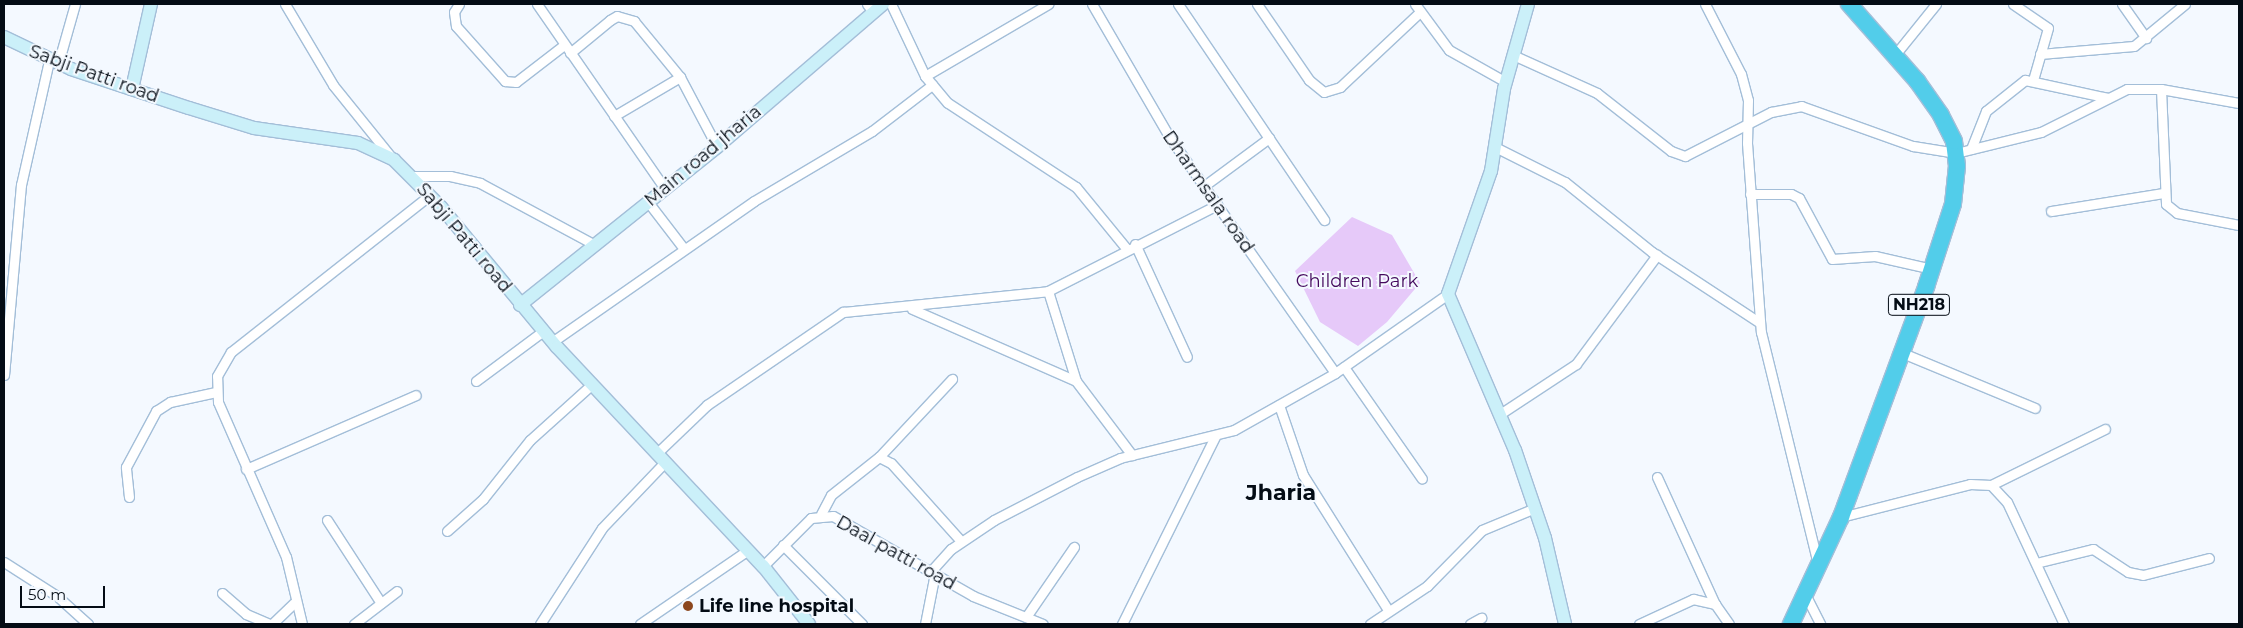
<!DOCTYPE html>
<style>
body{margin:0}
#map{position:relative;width:2243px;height:628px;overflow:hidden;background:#f4f9ff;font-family:Montserrat,sans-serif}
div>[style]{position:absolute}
.green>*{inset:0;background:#e6c9f9}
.roads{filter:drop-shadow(1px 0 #a3bed8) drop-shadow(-1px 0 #a3bed8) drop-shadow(0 1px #a3bed8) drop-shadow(0 -1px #a3bed8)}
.street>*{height:9px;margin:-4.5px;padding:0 4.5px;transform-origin:4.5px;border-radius:4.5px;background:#fff}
.secondary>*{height:12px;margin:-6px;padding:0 6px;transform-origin:6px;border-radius:6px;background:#cbf0f9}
.highway>*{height:16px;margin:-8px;padding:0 8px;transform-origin:8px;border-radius:8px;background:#52cdea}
.dots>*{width:14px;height:14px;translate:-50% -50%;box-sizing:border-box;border:2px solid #f4f9ff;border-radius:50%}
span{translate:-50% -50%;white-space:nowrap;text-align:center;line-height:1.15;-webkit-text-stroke:4px #f4f9ff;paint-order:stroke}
.shield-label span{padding:1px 4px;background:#f4f9ff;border:1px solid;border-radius:4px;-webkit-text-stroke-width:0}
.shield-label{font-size:16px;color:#040c15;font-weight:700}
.street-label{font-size:18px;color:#040c15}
.park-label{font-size:18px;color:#450a5e}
.poi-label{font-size:18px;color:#040c15;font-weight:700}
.left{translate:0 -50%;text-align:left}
.district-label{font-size:22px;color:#040c15;font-weight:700}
.frame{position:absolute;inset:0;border:5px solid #040c15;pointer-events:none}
.scale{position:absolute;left:20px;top:586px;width:85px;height:22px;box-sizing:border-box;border:2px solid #040c15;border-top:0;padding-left:6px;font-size:15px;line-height:18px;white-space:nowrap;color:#040c15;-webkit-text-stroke:4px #f4f9ff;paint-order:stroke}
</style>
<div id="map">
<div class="green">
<i style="clip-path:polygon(1352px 217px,1392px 235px,1420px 283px,1387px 322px,1358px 346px,1320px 322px,1295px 271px)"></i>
</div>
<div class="roads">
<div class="street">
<i style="left:285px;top:4px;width:94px;rotate:59.3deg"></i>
<i style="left:333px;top:85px;width:94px;rotate:51.1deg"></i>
<i style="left:459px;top:4px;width:9px;rotate:122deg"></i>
<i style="left:454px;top:12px;width:14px;rotate:82deg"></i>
<i style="left:456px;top:26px;width:74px;rotate:48.3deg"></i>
<i style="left:505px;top:81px;width:11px;rotate:5deg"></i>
<i style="left:516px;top:82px;width:61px;rotate:-37.6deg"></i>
<i style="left:537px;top:4px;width:225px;rotate:55.3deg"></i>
<i style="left:867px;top:4px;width:10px;rotate:53deg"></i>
<i style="left:891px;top:4px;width:80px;rotate:64.7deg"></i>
<i style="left:925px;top:76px;width:35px;rotate:50deg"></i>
<i style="left:948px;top:103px;width:153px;rotate:33.3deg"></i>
<i style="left:1076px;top:187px;width:79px;rotate:50.7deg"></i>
<i style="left:1092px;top:4px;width:155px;rotate:59.8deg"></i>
<i style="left:1170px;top:138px;width:287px;rotate:54.9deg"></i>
<i style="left:1178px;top:4px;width:261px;rotate:55.9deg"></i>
<i style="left:1257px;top:4px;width:92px;rotate:55.6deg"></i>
<i style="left:1309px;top:80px;width:19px;rotate:39deg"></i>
<i style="left:1324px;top:92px;width:17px;rotate:-17deg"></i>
<i style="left:1340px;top:87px;width:110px;rotate:-43.2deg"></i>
<i style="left:1415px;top:4px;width:57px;rotate:53.5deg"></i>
<i style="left:1449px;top:50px;width:65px;rotate:29.3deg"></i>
<i style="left:1705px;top:4px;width:79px;rotate:62.8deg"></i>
<i style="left:1741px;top:74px;width:27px;rotate:75deg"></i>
<i style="left:1748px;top:100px;width:43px;rotate:91.3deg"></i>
<i style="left:1747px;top:143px;width:190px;rotate:85.8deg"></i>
<i style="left:1761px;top:332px;width:239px;rotate:76.2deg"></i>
<i style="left:2013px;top:4px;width:42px;rotate:34.4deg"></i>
<i style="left:2048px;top:28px;width:54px;rotate:106.1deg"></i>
<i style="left:2122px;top:4px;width:42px;rotate:54.8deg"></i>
<i style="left:570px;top:53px;width:52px;rotate:-39.5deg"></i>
<i style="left:610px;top:20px;width:8px;rotate:-30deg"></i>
<i style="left:617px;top:16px;width:18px;rotate:16deg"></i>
<i style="left:634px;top:21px;width:72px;rotate:50.6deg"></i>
<i style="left:680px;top:77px;width:79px;rotate:62.1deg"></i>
<i style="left:2040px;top:54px;width:94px;rotate:-4.9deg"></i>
<i style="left:2134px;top:46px;width:66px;rotate:-39.5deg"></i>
<i style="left:1513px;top:55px;width:92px;rotate:24.3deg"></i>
<i style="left:1597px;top:93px;width:94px;rotate:38.1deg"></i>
<i style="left:1671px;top:151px;width:15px;rotate:20deg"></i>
<i style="left:1685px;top:156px;width:97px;rotate:-27.1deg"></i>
<i style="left:1771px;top:112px;width:31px;rotate:-11deg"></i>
<i style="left:1801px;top:106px;width:119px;rotate:19.7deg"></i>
<i style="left:1913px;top:146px;width:44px;rotate:9.2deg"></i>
<i style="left:1956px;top:153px;width:88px;rotate:-13.9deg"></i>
<i style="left:2041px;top:132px;width:96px;rotate:-26.6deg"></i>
<i style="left:2127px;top:89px;width:34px"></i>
<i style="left:2161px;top:89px;width:79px;rotate:10.2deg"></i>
<i style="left:1894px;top:56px;width:67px;rotate:-51.1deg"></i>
<i style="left:58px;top:64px;width:62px;rotate:-74.2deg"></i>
<i style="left:925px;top:76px;width:143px;rotate:-30.3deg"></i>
<i style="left:2161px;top:89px;width:115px;rotate:87.5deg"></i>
<i style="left:2166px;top:204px;width:14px;rotate:39deg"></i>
<i style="left:2177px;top:213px;width:63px;rotate:11deg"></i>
<i style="left:614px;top:116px;width:77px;rotate:-30.6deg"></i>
<i style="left:1495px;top:147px;width:78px;rotate:26.6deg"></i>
<i style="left:1565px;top:182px;width:112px;rotate:38.8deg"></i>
<i style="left:1652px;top:252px;width:129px;rotate:33.3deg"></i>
<i style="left:1971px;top:149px;width:41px;rotate:-68.5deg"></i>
<i style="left:1986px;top:111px;width:50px;rotate:-38.5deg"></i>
<i style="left:2025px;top:80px;width:85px;rotate:12.2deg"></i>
<i style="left:412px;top:176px;width:38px"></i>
<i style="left:450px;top:176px;width:31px;rotate:13deg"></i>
<i style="left:480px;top:183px;width:131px;rotate:28.3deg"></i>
<i style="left:1204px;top:186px;width:81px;rotate:-36.4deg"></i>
<i style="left:1750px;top:194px;width:41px"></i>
<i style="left:1791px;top:194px;width:9px;rotate:27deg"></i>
<i style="left:1799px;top:198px;width:69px;rotate:61.6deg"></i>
<i style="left:1832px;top:259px;width:43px;rotate:-4deg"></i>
<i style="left:1875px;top:256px;width:58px;rotate:12.8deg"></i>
<i style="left:648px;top:202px;width:59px;rotate:52.5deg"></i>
<i style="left:2051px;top:211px;width:114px;rotate:-9.1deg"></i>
<i style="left:1135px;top:244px;width:124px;rotate:65.3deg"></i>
<i style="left:1048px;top:291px;width:94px;rotate:72.7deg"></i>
<i style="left:1076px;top:381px;width:93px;rotate:52.9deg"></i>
<i style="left:912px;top:309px;width:179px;rotate:23.7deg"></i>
<i style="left:552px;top:342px;width:246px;rotate:-34.9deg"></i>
<i style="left:754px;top:201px;width:137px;rotate:-30.7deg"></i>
<i style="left:872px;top:131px;width:76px;rotate:-37.5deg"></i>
<i style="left:1900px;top:352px;width:146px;rotate:22.5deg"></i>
<i style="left:1344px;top:367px;width:136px;rotate:55.1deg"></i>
<i style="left:4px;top:375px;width:191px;rotate:-84.9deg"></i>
<i style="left:21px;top:185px;width:127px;rotate:-77.3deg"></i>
<i style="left:476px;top:381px;width:84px;rotate:-36.7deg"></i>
<i style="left:1279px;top:405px;width:74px;rotate:71.1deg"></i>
<i style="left:1303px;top:475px;width:160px;rotate:57.8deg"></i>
<i style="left:1500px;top:414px;width:91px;rotate:-33.3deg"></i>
<i style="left:1576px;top:364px;width:136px;rotate:-53.4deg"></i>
<i style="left:656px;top:454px;width:71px;rotate:-43.9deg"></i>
<i style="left:707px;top:405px;width:165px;rotate:-34.4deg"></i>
<i style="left:843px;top:312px;width:206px;rotate:-5.8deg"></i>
<i style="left:1048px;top:291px;width:190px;rotate:-27deg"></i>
<i style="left:879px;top:457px;width:107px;rotate:-46.9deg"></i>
<i style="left:246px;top:469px;width:185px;rotate:-23.5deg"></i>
<i style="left:1657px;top:477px;width:140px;rotate:65.5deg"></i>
<i style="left:1991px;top:485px;width:127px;rotate:-26.2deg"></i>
<i style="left:129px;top:497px;width:30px;rotate:-96deg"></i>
<i style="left:126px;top:467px;width:64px;rotate:-61.8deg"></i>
<i style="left:156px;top:411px;width:17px;rotate:-33deg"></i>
<i style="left:170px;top:402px;width:47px;rotate:-12.3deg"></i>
<i style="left:821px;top:514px;width:21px;rotate:-62deg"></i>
<i style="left:831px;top:495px;width:61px;rotate:-38.4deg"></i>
<i style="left:879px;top:457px;width:13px;rotate:27deg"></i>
<i style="left:891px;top:463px;width:105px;rotate:48.1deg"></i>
<i style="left:1841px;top:517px;width:133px;rotate:-14.3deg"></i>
<i style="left:1970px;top:484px;width:21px;rotate:3deg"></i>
<i style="left:1991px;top:485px;width:23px;rotate:47deg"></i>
<i style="left:2007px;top:502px;width:135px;rotate:65deg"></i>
<i style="left:327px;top:520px;width:99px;rotate:57deg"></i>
<i style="left:447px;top:531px;width:48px;rotate:-41.6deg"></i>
<i style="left:483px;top:499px;width:75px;rotate:-51.5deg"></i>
<i style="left:530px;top:440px;width:82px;rotate:-42deg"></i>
<i style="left:783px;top:545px;width:112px;rotate:45deg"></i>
<i style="left:4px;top:562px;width:63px;rotate:32.7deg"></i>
<i style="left:57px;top:596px;width:42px;rotate:42.1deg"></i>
<i style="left:2036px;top:563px;width:59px;rotate:-13.8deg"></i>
<i style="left:2093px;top:549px;width:42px;rotate:33.3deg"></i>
<i style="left:2128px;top:572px;width:15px;rotate:11deg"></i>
<i style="left:2143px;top:575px;width:68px;rotate:-14.4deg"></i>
<i style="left:763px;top:566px;width:68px;rotate:-45deg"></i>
<i style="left:811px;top:518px;width:22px;rotate:-5deg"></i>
<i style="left:833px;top:516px;width:161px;rotate:29.7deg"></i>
<i style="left:973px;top:596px;width:75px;rotate:21.8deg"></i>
<i style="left:931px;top:571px;width:30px;rotate:-48deg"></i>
<i style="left:951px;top:549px;width:52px;rotate:-34deg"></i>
<i style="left:994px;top:520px;width:93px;rotate:-27.4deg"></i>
<i style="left:1077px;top:477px;width:47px;rotate:-23.8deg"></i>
<i style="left:1120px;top:458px;width:117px;rotate:-13.8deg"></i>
<i style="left:1234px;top:430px;width:116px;rotate:-29.4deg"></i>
<i style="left:1335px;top:373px;width:138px;rotate:-35deg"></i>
<i style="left:222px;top:593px;width:32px;rotate:41deg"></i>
<i style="left:246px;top:614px;width:26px;rotate:23deg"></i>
<i style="left:1805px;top:594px;width:34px;rotate:63deg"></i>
<i style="left:1026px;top:617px;width:85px;rotate:-55.6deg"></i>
<i style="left:272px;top:624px;width:30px;rotate:-44deg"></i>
<i style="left:302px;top:624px;width:69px;rotate:-103.4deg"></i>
<i style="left:286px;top:557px;width:169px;rotate:-113.7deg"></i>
<i style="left:218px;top:402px;width:26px;rotate:-92deg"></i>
<i style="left:217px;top:376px;width:28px;rotate:-60deg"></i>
<i style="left:231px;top:352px;width:253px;rotate:-38.3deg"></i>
<i style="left:354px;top:624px;width:54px;rotate:-37.5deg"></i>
<i style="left:540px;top:624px;width:114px;rotate:-57.1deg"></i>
<i style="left:602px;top:528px;width:91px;rotate:-46.3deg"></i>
<i style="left:640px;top:624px;width:131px;rotate:-34.4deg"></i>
<i style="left:925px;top:624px;width:52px;rotate:-78.9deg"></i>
<i style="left:1122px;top:624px;width:209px;rotate:-63.6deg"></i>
<i style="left:1370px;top:624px;width:69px;rotate:-33.7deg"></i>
<i style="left:1427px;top:586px;width:78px;rotate:-45.5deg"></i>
<i style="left:1482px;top:530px;width:57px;rotate:-22.5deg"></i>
<i style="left:1470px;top:624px;width:13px;rotate:-29deg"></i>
<i style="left:1639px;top:624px;width:60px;rotate:-24.8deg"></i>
<i style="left:1693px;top:599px;width:23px;rotate:13deg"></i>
<i style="left:1715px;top:604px;width:24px;rotate:55deg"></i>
</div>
<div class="secondary">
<i style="left:1528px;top:4px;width:88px;rotate:105.8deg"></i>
<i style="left:1504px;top:89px;width:83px;rotate:99deg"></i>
<i style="left:1491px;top:171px;width:130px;rotate:109.3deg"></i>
<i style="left:1448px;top:294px;width:170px;rotate:66.8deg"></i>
<i style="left:1515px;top:450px;width:93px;rotate:71.2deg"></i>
<i style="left:1545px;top:538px;width:88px;rotate:76.9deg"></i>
<i style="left:4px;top:37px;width:74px;rotate:25.5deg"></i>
<i style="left:71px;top:69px;width:124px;rotate:18.3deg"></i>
<i style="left:189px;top:108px;width:68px;rotate:17.1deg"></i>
<i style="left:254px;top:128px;width:105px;rotate:8.2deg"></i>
<i style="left:358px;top:143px;width:40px;rotate:25deg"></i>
<i style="left:394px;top:160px;width:66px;rotate:45deg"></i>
<i style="left:441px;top:207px;width:182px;rotate:50.4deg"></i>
<i style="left:557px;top:347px;width:301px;rotate:46.8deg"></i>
<i style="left:763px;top:566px;width:74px;rotate:51.6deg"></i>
<i style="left:132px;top:89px;width:87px;rotate:-77.4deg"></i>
<i style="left:520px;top:305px;width:253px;rotate:-38.7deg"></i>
<i style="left:717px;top:147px;width:219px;rotate:-40.7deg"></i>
</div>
<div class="highway">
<i style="left:1791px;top:624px;width:118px;rotate:-65deg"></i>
<i style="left:1841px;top:517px;width:245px;rotate:-69.7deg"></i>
<i style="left:1926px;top:287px;width:87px;rotate:-72deg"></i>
<i style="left:1953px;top:204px;width:38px;rotate:-84deg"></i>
<i style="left:1957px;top:166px;width:25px;rotate:-97deg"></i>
<i style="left:1954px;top:141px;width:29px;rotate:-117deg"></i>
<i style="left:1941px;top:115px;width:42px;rotate:-125.2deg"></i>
<i style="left:1917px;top:81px;width:103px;rotate:-131.4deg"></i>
</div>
</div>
<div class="dots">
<i style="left:688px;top:606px;background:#8c471e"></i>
</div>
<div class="shield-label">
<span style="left:1919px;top:305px">NH218</span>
</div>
<div class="street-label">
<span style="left:94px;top:74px;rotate:20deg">Sabji Patti road</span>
<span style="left:703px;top:156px;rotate:-40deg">Main road jharia</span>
<span style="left:1208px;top:192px;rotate:55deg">Dharmsala road</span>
<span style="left:464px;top:238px;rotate:50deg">Sabji Patti road</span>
<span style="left:896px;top:553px;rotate:29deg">Daal patti road</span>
</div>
<div class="park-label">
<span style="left:1357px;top:281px">Children Park</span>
</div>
<div class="poi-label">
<span class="left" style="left:699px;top:606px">Life line hospital</span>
</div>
<div class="district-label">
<span style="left:1281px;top:493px">Jharia</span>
</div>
<div class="frame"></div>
<div class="scale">50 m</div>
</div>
